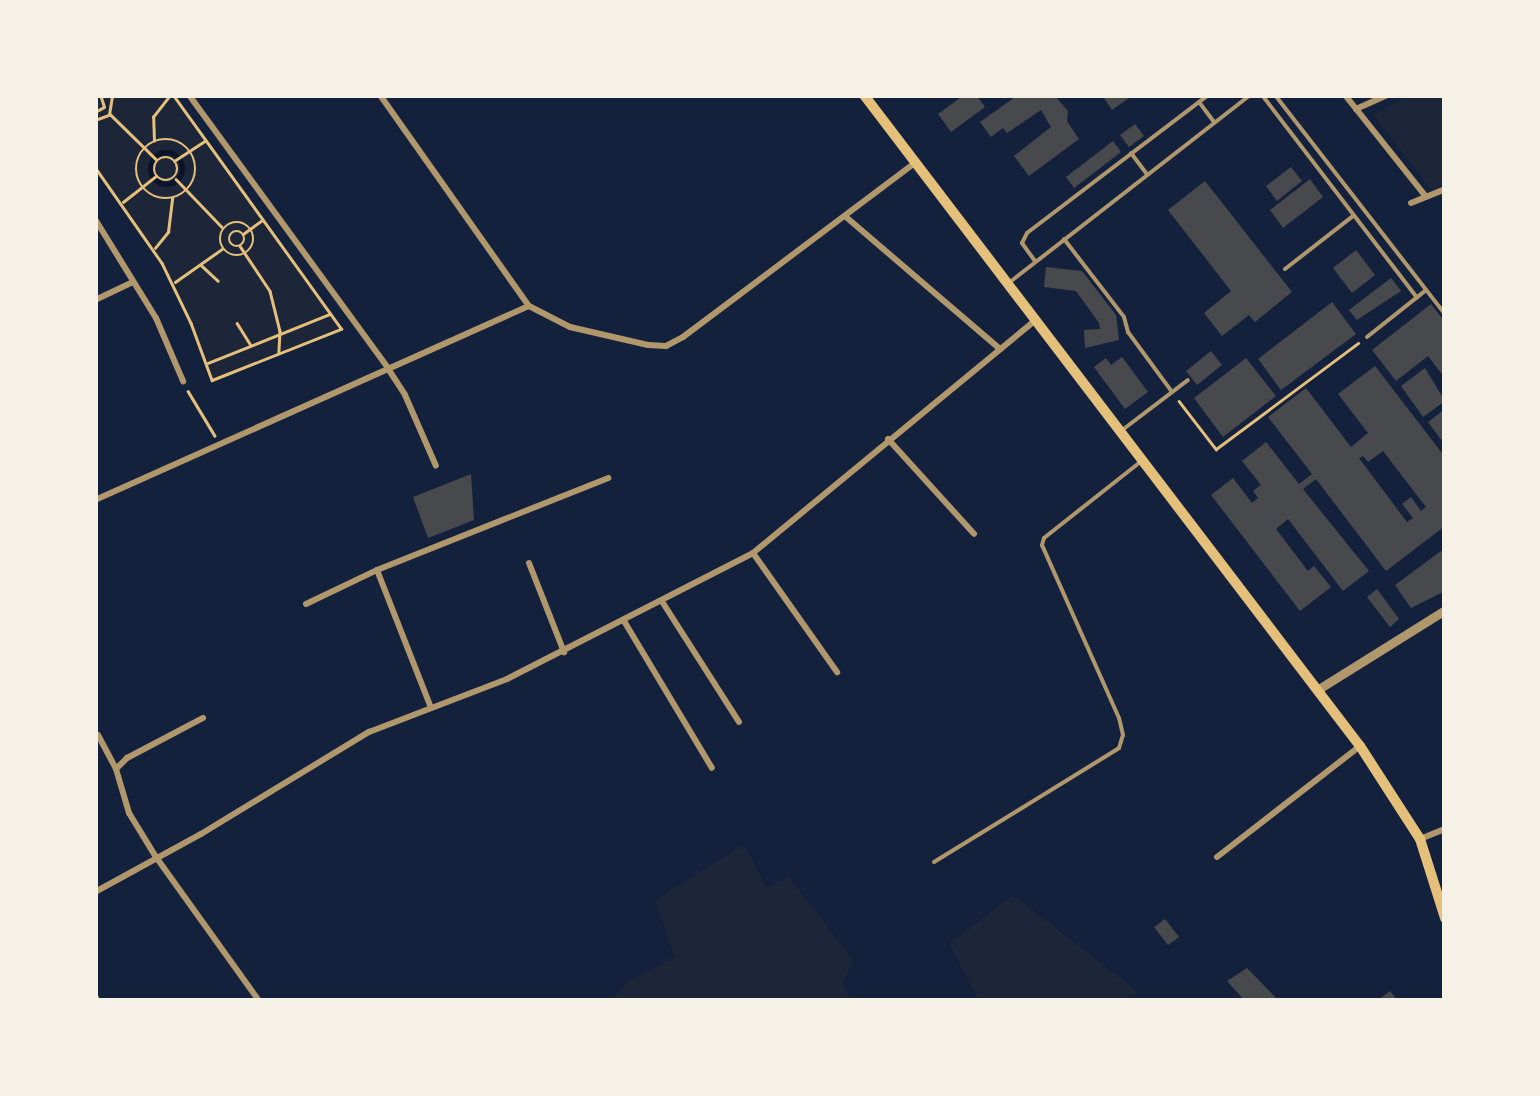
<!DOCTYPE html>
<style>
body{margin:0}
#map{position:relative;width:1540px;height:1096px;overflow:hidden;background:#14213d;font-family:"Work Sans",sans-serif}
div>[style]{position:absolute}
.green>*{inset:0;background:#1d2539}
.stream>*{height:5px;margin:-2.5px;padding:0 2.5px;transform-origin:2.5px;border-radius:2.5px;background:#0b132b}
.stream>.ring{margin:-2.5px;padding:0;box-sizing:content-box;background:none;border:5px solid #0b132b;border-radius:50%}
.building>*{inset:0;background:#48494c}
.path>*{height:2.5px;margin:-1.25px;padding:0 1.25px;transform-origin:1.25px;border-radius:1.25px;background:#e5c07b}
.path>.ring{margin:-1.25px;padding:0;box-sizing:content-box;background:none;border:2.5px solid #e5c07b;border-radius:50%}
.service>*{height:4px;margin:-2px;padding:0 2px;transform-origin:2px;border-radius:2px;background:#b1986c}
.minor>*{height:6px;margin:-3px;padding:0 3px;transform-origin:3px;border-radius:3px;background:#b1986c}
.tertiary>*{height:9px;margin:-4.5px;padding:0 4.5px;transform-origin:4.5px;border-radius:4.5px;background:#b1986c}
.primary>*{height:10px;margin:-5px;padding:0 5px;transform-origin:5px;border-radius:5px;background:#e5c07b}
span{translate:-50% -50%;white-space:nowrap;text-align:center;line-height:1.15;-webkit-text-stroke:9px #f6f1e7;paint-order:stroke}
.frame{position:absolute;inset:0;border:98px solid #f6f1e7;pointer-events:none}
</style>
<div id="map">
<div class="green">
<i style="clip-path:polygon(95px 95px,173px 95px,341px 329px,212px 380px,191px 323px,153px 249px,95px 167px)"></i>
<i style="clip-path:polygon(1410px 95px,1445px 95px,1445px 186px,1432px 191px,1373px 115px)"></i>
<i style="clip-path:polygon(744px 845px,766px 888px,788px 876px,853px 960px,842px 984px,853px 1001px,611px 1001px,627px 982px,674px 957px,655px 900px)"></i>
<i style="clip-path:polygon(1013px 895px,1138px 992px,1120px 1001px,980px 1001px,949px 944px)"></i>
</div>
<div class="stream">
<i class="ring" style="left:150px;top:152px;width:27px;height:27px"></i>
</div>
<div class="building">
<i style="clip-path:polygon(964px 95px,976px 95px,985px 107px,951px 132px,938px 114px)"></i>
<i style="clip-path:polygon(1018px 95px,1054px 95px,1068px 111px,1067px 121px,1079px 139px,1029px 176px,1014px 156px,1051px 127px,1041px 110px,1007px 133px,1003px 128px,991px 137px,980px 122px)"></i>
<i style="clip-path:polygon(1102px 95px,1133px 95px,1112px 110px)"></i>
<i style="clip-path:polygon(1135px 124px,1144px 136px,1129px 147px,1120px 135px)"></i>
<i style="clip-path:polygon(1113px 141px,1121px 152px,1074px 188px,1066px 177px)"></i>
<i style="clip-path:polygon(1291px 167px,1302px 181px,1277px 201px,1266px 186px)"></i>
<i style="clip-path:polygon(1310px 179px,1323px 197px,1283px 228px,1270px 210px)"></i>
<i style="clip-path:polygon(1205px 181px,1292px 292px,1255px 322px,1249px 315px,1222px 336px,1204px 313px,1231px 291px,1168px 210px)"></i>
<i style="clip-path:polygon(1356px 250px,1375px 275px,1352px 293px,1333px 268px)"></i>
<i style="clip-path:polygon(1046px 267px,1082px 271px,1116px 315px,1119px 340px,1085px 348px,1084px 330px,1100px 329px,1099px 323px,1076px 291px,1044px 287px)"></i>
<i style="clip-path:polygon(1391px 278px,1401px 291px,1357px 320px,1349px 310px)"></i>
<i style="clip-path:polygon(1332px 302px,1356px 334px,1281px 390px,1258px 359px)"></i>
<i style="clip-path:polygon(1431px 304px,1445px 322px,1445px 370px,1441px 373px,1428px 356px,1396px 381px,1372px 350px)"></i>
<i style="clip-path:polygon(1211px 351px,1222px 365px,1197px 385px,1186px 371px)"></i>
<i style="clip-path:polygon(1122px 357px,1148px 392px,1125px 409px,1094px 367px,1106px 358px,1111px 365px)"></i>
<i style="clip-path:polygon(1246px 358px,1276px 396px,1223px 437px,1194px 398px)"></i>
<i style="clip-path:polygon(evenodd,1375px 366px,1445px 457px,1445px 526px,1386px 571px,1316px 479px,1303px 489px,1369px 571px,1343px 591px,1288px 519px,1276px 529px,1308px 571px,1314px 566px,1331px 587px,1300px 611px,1211px 495px,1233px 478px,1252px 503px,1258px 498px,1253px 491px,1261px 485px,1242px 461px,1266px 442px,1299px 484px,1312px 474px,1268px 417px,1306px 388px,1351px 447px,1368px 433px,1338px 394px,1375px 366px,1383px 451px,1426px 507px,1421px 511px,1411px 497px,1402px 504px,1413px 518px,1407px 522px,1359px 458px,1363px 456px,1368px 462px,1383px 451px)"></i>
<i style="clip-path:polygon(1425px 368px,1445px 401px,1423px 417px,1401px 386px)"></i>
<i style="clip-path:polygon(1445px 409px,1445px 445px,1428px 422px)"></i>
<i style="clip-path:polygon(471px 474px,474px 520px,428px 538px,413px 497px)"></i>
<i style="clip-path:polygon(1441px 551px,1445px 557px,1445px 591px,1411px 608px,1395px 585px)"></i>
<i style="clip-path:polygon(1377px 589px,1399px 619px,1390px 627px,1367px 597px)"></i>
<i style="clip-path:polygon(1165px 919px,1179px 937px,1168px 945px,1154px 927px)"></i>
<i style="clip-path:polygon(1247px 968px,1276px 998px,1245px 1001px,1227px 981px)"></i>
<i style="clip-path:polygon(1390px 991px,1398px 1001px,1377px 1001px)"></i>
</div>
<div class="path">
<i style="left:95px;top:112px;width:10px;rotate:-29deg"></i>
<i style="left:104px;top:107px;width:13px;rotate:-108deg"></i>
<i style="left:110px;top:114px;width:64px;rotate:44.4deg"></i>
<i style="left:95px;top:120px;width:15px;rotate:-20deg"></i>
<i style="left:109px;top:115px;width:20px;rotate:-81deg"></i>
<i class="ring" style="left:136px;top:139px;width:57.5px;height:57.5px"></i>
<i style="left:154px;top:141px;width:24px;rotate:-92deg"></i>
<i style="left:153px;top:117px;width:28px;rotate:-52deg"></i>
<i class="ring" style="left:154px;top:157px;width:21.5px;height:21.5px"></i>
<i style="left:174px;top:161px;width:37px;rotate:-33deg"></i>
<i style="left:95px;top:167px;width:117px;rotate:55.1deg"></i>
<i style="left:162px;top:263px;width:67px;rotate:64.2deg"></i>
<i style="left:191px;top:323px;width:61px;rotate:69.8deg"></i>
<i style="left:212px;top:380px;width:139px;rotate:-21.6deg"></i>
<i style="left:341px;top:329px;width:288px;rotate:-125.7deg"></i>
<i style="left:176px;top:179px;width:66px;rotate:46.2deg"></i>
<i style="left:123px;top:202px;width:42px;rotate:-38.2deg"></i>
<i class="ring" style="left:220px;top:222px;width:31.5px;height:31.5px"></i>
<i class="ring" style="left:229px;top:231px;width:13.5px;height:13.5px"></i>
<i style="left:243px;top:234px;width:22px;rotate:-36deg"></i>
<i style="left:240px;top:246px;width:54px;rotate:56.3deg"></i>
<i style="left:270px;top:291px;width:41px;rotate:76deg"></i>
<i style="left:280px;top:331px;width:21px;rotate:93deg"></i>
<i style="left:155px;top:248px;width:21px;rotate:-51deg"></i>
<i style="left:168px;top:232px;width:34px;rotate:-83deg"></i>
<i style="left:201px;top:265px;width:23px;rotate:43deg"></i>
<i style="left:175px;top:282px;width:57px;rotate:-35.1deg"></i>
<i style="left:237px;top:323px;width:25px;rotate:58deg"></i>
<i style="left:208px;top:363px;width:131px;rotate:-21.9deg"></i>
<i style="left:188px;top:391px;width:52px;rotate:59deg"></i>
<i style="left:1179px;top:401px;width:61px;rotate:52.4deg"></i>
<i style="left:1216px;top:449px;width:177px;rotate:-36.7deg"></i>
<i style="left:95px;top:992px;width:10px;rotate:66deg"></i>
</div>
<div class="service">
<i style="left:1262px;top:95px;width:255px;rotate:52.6deg"></i>
<i style="left:1275px;top:95px;width:277px;rotate:52.2deg"></i>
<i style="left:1199px;top:102px;width:25px;rotate:53deg"></i>
<i style="left:1131px;top:153px;width:25px;rotate:53deg"></i>
<i style="left:1064px;top:239px;width:98px;rotate:52.4deg"></i>
<i style="left:1124px;top:317px;width:16px;rotate:75deg"></i>
<i style="left:1128px;top:332px;width:74px;rotate:53.7deg"></i>
<i style="left:1035px;top:261px;width:22px;rotate:-126deg"></i>
<i style="left:1022px;top:243px;width:11px;rotate:-63deg"></i>
<i style="left:1027px;top:233px;width:226px;rotate:-37.3deg"></i>
<i style="left:1285px;top:269px;width:86px;rotate:-37.9deg"></i>
<i style="left:1010px;top:282px;width:304px;rotate:-37.9deg"></i>
<i style="left:1367px;top:337px;width:75px;rotate:-38.5deg"></i>
<i style="left:1121px;top:431px;width:84px;rotate:-37.3deg"></i>
<i style="left:934px;top:862px;width:217px;rotate:-31.6deg"></i>
<i style="left:1119px;top:748px;width:14px;rotate:-73deg"></i>
<i style="left:1123px;top:735px;width:17px;rotate:-103deg"></i>
<i style="left:1119px;top:718px;width:189px;rotate:-114deg"></i>
<i style="left:1042px;top:545px;width:7px;rotate:-74deg"></i>
<i style="left:1044px;top:538px;width:121px;rotate:-38.3deg"></i>
</div>
<div class="minor">
<i style="left:189px;top:95px;width:336px;rotate:53.9deg"></i>
<i style="left:387px;top:367px;width:33px;rotate:57deg"></i>
<i style="left:405px;top:395px;width:77px;rotate:66.4deg"></i>
<i style="left:380px;top:95px;width:258px;rotate:54.8deg"></i>
<i style="left:529px;top:306px;width:46px;rotate:27.1deg"></i>
<i style="left:570px;top:327px;width:80px;rotate:13deg"></i>
<i style="left:648px;top:345px;width:18px;rotate:3deg"></i>
<i style="left:666px;top:346px;width:19px;rotate:-28deg"></i>
<i style="left:683px;top:337px;width:290px;rotate:-36.9deg"></i>
<i style="left:1345px;top:95px;width:130px;rotate:51.5deg"></i>
<i style="left:1356px;top:109px;width:35px;rotate:-24deg"></i>
<i style="left:1411px;top:203px;width:37px;rotate:-22deg"></i>
<i style="left:846px;top:217px;width:203px;rotate:40.6deg"></i>
<i style="left:95px;top:219px;width:116px;rotate:58.4deg"></i>
<i style="left:156px;top:318px;width:69px;rotate:66.8deg"></i>
<i style="left:95px;top:300px;width:42px;rotate:-25.3deg"></i>
<i style="left:888px;top:439px;width:128px;rotate:47.8deg"></i>
<i style="left:95px;top:500px;width:475px;rotate:-24.1deg"></i>
<i style="left:753px;top:553px;width:146px;rotate:54.8deg"></i>
<i style="left:529px;top:563px;width:96px;rotate:68.5deg"></i>
<i style="left:377px;top:570px;width:145px;rotate:68.6deg"></i>
<i style="left:663px;top:603px;width:141px;rotate:57.4deg"></i>
<i style="left:306px;top:604px;width:79px;rotate:-25.6deg"></i>
<i style="left:377px;top:570px;width:249px;rotate:-21.7deg"></i>
<i style="left:624px;top:621px;width:171px;rotate:59.1deg"></i>
<i style="left:98px;top:735px;width:38px;rotate:62deg"></i>
<i style="left:116px;top:769px;width:46px;rotate:73.5deg"></i>
<i style="left:129px;top:813px;width:52px;rotate:58.5deg"></i>
<i style="left:156px;top:857px;width:177px;rotate:54.4deg"></i>
<i style="left:116px;top:769px;width:16px;rotate:-45deg"></i>
<i style="left:127px;top:758px;width:86px;rotate:-27.8deg"></i>
<i style="left:1420px;top:839px;width:27px;rotate:-22deg"></i>
<i style="left:1217px;top:857px;width:180px;rotate:-37.8deg"></i>
<i style="left:95px;top:892px;width:121px;rotate:-28.7deg"></i>
<i style="left:201px;top:834px;width:197px;rotate:-31.3deg"></i>
<i style="left:369px;top:732px;width:148px;rotate:-21deg"></i>
<i style="left:507px;top:679px;width:276px;rotate:-27.1deg"></i>
<i style="left:753px;top:553px;width:363px;rotate:-39.5deg"></i>
</div>
<div class="tertiary">
<i style="left:1317px;top:690px;width:151px;rotate:-32deg"></i>
</div>
<div class="primary">
<i style="left:864px;top:95px;width:818px;rotate:52.7deg"></i>
<i style="left:1360px;top:746px;width:111px;rotate:57.2deg"></i>
<i style="left:1420px;top:839px;width:83px;rotate:72.4deg"></i>
</div>
<div class="frame"></div>
</div>
